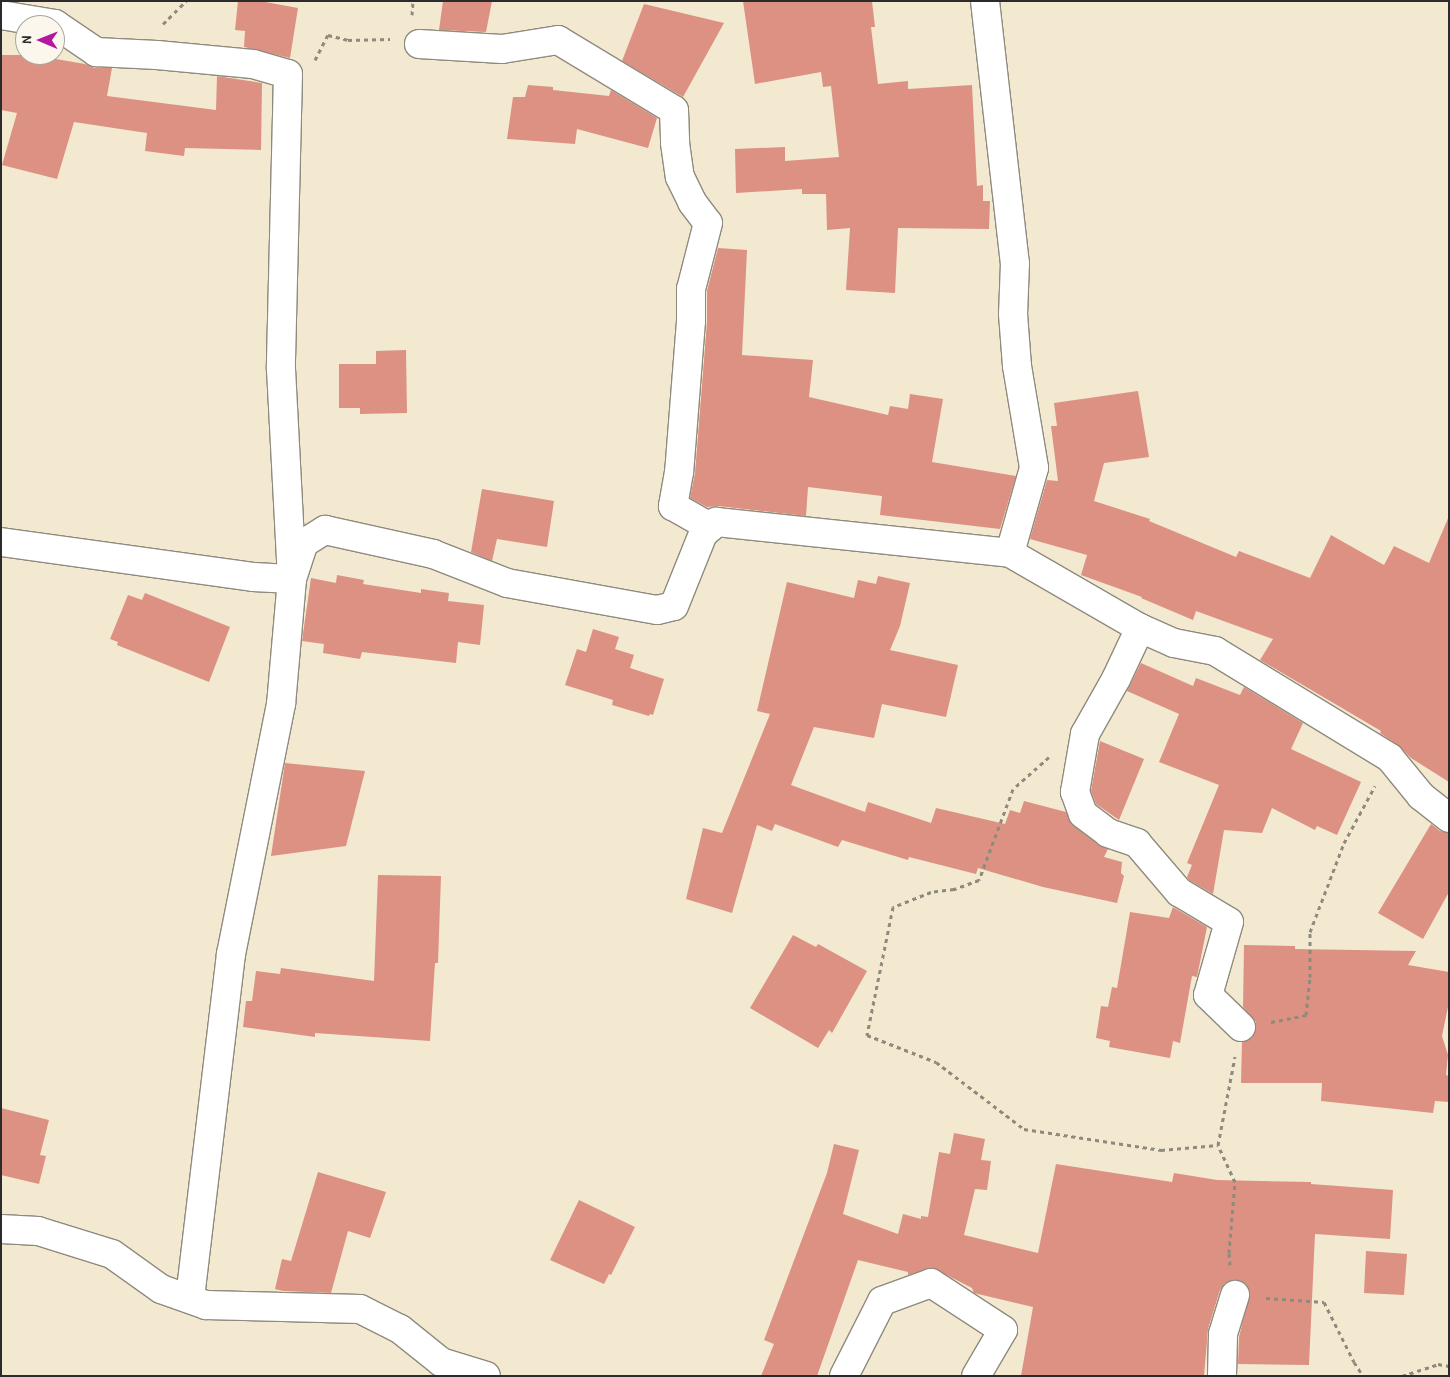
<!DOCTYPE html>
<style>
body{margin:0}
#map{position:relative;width:1450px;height:1377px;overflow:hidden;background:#f2e9d0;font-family:"Patrick Hand",sans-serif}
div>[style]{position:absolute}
.building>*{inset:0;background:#dc9183}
.path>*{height:3px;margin-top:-1.5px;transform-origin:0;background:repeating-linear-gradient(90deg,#8e8a7e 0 4px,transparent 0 8px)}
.roads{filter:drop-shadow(1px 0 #8e8a7e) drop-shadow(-1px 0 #8e8a7e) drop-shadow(0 1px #8e8a7e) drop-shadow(0 -1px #8e8a7e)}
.minor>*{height:28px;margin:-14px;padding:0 14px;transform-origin:14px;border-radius:14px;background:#fff}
span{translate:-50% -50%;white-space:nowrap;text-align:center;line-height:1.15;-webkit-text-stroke:5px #fbf7ec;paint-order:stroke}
.frame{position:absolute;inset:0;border:2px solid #2b2b2b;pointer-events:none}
.north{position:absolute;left:15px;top:15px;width:50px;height:50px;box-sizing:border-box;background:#fbf7ec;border:1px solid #a8a59f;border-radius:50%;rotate:271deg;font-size:14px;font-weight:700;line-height:20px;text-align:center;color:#2b2b2b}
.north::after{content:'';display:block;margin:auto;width:18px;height:22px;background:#b5179e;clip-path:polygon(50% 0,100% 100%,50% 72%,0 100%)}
</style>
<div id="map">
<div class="building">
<i style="clip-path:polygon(238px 1px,260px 1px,298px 8px,290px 58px,244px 47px,245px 31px,235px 30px)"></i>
<i style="clip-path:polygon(443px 1px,492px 1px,486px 32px,439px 30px)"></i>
<i style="clip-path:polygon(743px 1px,872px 1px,875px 27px,871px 27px,878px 84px,908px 81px,908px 89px,972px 85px,977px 186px,983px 185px,983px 201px,990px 201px,989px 229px,898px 228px,895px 293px,846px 290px,850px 228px,827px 230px,826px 194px,802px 194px,802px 189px,736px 193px,735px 149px,785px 147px,785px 161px,839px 157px,831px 86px,823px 87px,821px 72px,755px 84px)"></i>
<i style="clip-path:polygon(644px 4px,724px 23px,683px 97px,622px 61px)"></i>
<i style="clip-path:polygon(1px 55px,50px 55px,50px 58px,85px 64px,95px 68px,112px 68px,107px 96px,216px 110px,217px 76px,262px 83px,261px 150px,185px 148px,184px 156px,145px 151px,147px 133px,74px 122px,57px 179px,2px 165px,17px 113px,1px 110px)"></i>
<i style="clip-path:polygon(528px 85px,553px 87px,553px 90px,609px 96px,611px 90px,657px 118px,648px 148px,577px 129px,575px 144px,507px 139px,513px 97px,525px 97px)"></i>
<i style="clip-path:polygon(718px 248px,747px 250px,742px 355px,813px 360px,809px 397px,888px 415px,890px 406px,908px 409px,910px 394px,943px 399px,932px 462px,1016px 476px,1000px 529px,880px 515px,882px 496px,808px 487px,806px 516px,718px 506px,707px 507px,690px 498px,695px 473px,707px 322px,707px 291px)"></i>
<i style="clip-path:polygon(406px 350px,407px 413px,360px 414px,360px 408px,339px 408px,339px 364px,376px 364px,376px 351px)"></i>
<i style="clip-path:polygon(1138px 391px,1149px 457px,1104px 463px,1094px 501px,1150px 519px,1149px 521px,1236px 557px,1239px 551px,1310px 578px,1331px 535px,1384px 565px,1394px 546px,1429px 563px,1449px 516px,1449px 782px,1411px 758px,1398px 745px,1380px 733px,1381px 731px,1260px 660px,1273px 639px,1196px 611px,1193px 620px,1141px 598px,1142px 597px,1081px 575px,1087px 555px,1030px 539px,1047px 480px,1058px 481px,1051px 426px,1057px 426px,1054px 403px)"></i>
<i style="clip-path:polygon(482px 489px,554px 501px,547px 547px,497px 539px,492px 561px,471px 552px)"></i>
<i style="clip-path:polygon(337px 575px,364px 580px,363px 584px,421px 593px,421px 589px,449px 593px,448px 601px,484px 605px,480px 645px,458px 642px,456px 663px,362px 652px,360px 659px,323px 653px,324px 644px,302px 641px,311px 578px,336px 583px)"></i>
<i style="clip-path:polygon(878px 576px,910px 583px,900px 626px,890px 650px,958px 665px,946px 717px,882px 704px,874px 738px,814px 727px,791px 785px,865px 812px,868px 802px,931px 823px,936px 808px,1005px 824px,1010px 810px,1020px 813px,1024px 801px,1066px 812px,1074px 826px,1099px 845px,1108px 849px,1104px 857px,1122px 862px,1121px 873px,1124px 876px,1117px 903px,1043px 887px,978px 868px,976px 874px,909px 857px,908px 860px,842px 840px,838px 847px,775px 824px,772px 831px,757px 825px,732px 913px,686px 899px,703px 828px,722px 833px,770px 714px,757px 711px,787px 582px,854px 598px,858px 580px,876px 584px)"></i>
<i style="clip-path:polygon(145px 593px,230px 627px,209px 682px,117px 645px,118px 642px,110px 639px,128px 595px,142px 600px)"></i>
<i style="clip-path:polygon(593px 629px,619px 637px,615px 649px,634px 655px,630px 668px,664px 679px,653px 715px,650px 714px,649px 716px,612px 705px,613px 700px,565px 685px,577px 649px,586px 652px)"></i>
<i style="clip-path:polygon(1141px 663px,1193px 686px,1196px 678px,1240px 695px,1244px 687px,1303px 723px,1291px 749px,1361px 782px,1337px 835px,1317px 826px,1315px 830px,1272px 808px,1262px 833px,1224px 830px,1213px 894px,1189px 880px,1187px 877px,1192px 865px,1187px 863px,1219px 785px,1159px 762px,1179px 714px,1127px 691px)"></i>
<i style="clip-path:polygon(1100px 741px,1144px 759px,1119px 820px,1096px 804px,1091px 791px)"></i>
<i style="clip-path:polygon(285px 763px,365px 771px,346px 846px,271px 856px)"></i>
<i style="clip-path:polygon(1431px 824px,1440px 831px,1449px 833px,1449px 892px,1423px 939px,1378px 913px)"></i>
<i style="clip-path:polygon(378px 875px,441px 876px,438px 963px,435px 963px,430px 1041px,315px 1033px,315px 1037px,243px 1027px,246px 1001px,252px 1001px,256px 971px,280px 974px,281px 968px,374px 981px)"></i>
<i style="clip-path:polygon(1173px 907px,1207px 927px,1197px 977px,1192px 976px,1180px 1043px,1173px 1041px,1170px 1058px,1109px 1047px,1110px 1041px,1096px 1038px,1101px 1006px,1108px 1007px,1112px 987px,1117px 988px,1130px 912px,1169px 918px)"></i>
<i style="clip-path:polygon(793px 935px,816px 947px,818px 944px,867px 971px,832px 1033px,829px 1030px,818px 1048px,750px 1008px)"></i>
<i style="clip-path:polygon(1244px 945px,1295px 946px,1295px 949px,1416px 951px,1408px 965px,1449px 972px,1449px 1002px,1442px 1036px,1448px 1055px,1446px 1075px,1449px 1076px,1449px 1102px,1435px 1101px,1433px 1113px,1321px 1101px,1322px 1083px,1241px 1083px,1242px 1042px,1252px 1038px,1256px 1030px,1256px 1022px,1243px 1007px)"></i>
<i style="clip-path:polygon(1px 1108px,49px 1120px,40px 1155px,46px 1156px,39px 1184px,1px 1175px)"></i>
<i style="clip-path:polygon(954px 1133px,985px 1139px,981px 1160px,991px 1161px,987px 1190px,975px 1189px,964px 1235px,1038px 1253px,1056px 1164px,1172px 1182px,1174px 1173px,1217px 1180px,1311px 1182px,1311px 1184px,1393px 1190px,1390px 1239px,1315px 1234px,1309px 1365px,1238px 1364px,1239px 1337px,1250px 1292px,1246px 1284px,1239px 1280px,1232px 1280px,1225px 1283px,1220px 1290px,1208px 1329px,1204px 1376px,1021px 1376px,1033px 1307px,974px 1293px,972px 1288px,933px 1268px,908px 1275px,908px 1272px,858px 1260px,817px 1376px,761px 1376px,774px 1344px,764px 1340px,827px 1173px,834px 1144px,859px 1150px,843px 1214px,898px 1234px,903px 1214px,921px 1219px,921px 1216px,928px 1217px,939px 1152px,950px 1154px)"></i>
<i style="clip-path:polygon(318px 1172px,386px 1192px,370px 1238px,348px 1231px,331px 1293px,283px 1291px,275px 1289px,282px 1259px,291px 1261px)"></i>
<i style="clip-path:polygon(579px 1200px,635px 1227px,611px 1275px,609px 1274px,604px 1284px,550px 1260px)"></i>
<i style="clip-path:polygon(1366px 1251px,1407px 1254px,1404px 1295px,1364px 1293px)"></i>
</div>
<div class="path">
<i style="left:412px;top:15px;width:14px;rotate:-86deg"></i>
<i style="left:163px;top:24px;width:33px;rotate:-45deg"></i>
<i style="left:315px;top:60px;width:28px;rotate:-63deg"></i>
<i style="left:328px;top:35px;width:21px;rotate:14deg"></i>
<i style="left:348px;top:40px;width:42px;rotate:-1.4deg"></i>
<i style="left:1049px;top:757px;width:48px;rotate:138.4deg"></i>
<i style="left:1013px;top:789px;width:97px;rotate:110.5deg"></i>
<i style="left:979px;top:880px;width:27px;rotate:160deg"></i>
<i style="left:954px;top:889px;width:23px;rotate:173deg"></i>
<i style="left:931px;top:892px;width:41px;rotate:158.5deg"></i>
<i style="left:893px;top:907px;width:131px;rotate:101.5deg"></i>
<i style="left:867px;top:1035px;width:74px;rotate:21.4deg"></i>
<i style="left:936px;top:1062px;width:111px;rotate:37.3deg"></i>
<i style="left:1024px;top:1129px;width:139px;rotate:8.7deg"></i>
<i style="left:1161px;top:1150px;width:57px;rotate:-5deg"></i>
<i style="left:1271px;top:1022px;width:36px;rotate:-11deg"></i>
<i style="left:1306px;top:1015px;width:38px;rotate:-84deg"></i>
<i style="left:1310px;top:977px;width:45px;rotate:-90deg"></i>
<i style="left:1310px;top:932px;width:95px;rotate:-69.1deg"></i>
<i style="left:1344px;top:843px;width:65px;rotate:-61.5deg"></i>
<i style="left:1230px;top:1265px;width:12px;rotate:-95deg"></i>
<i style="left:1229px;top:1253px;width:71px;rotate:-85.2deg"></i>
<i style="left:1235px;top:1182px;width:41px;rotate:-114.7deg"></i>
<i style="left:1218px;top:1145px;width:90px;rotate:-79.1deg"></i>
<i style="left:1266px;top:1298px;width:58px;rotate:3.9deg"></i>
<i style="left:1324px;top:1302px;width:67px;rotate:63.4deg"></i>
<i style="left:1354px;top:1362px;width:17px;rotate:57deg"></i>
<i style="left:1402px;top:1376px;width:38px;rotate:-18deg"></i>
<i style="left:1438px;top:1364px;width:11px;rotate:10deg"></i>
</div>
<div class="roads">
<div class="minor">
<i style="left:985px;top:1px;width:264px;rotate:83.5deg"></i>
<i style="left:1015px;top:263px;width:51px;rotate:92.2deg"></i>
<i style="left:1013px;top:314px;width:52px;rotate:85.6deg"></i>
<i style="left:1017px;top:366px;width:103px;rotate:80.5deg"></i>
<i style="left:1034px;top:468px;width:88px;rotate:105.8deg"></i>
<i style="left:1px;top:15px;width:55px;rotate:9.5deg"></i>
<i style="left:55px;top:24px;width:50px;rotate:34.3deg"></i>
<i style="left:96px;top:52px;width:61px;rotate:2.8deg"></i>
<i style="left:157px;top:55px;width:96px;rotate:5.4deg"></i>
<i style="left:253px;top:64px;width:36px;rotate:16deg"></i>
<i style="left:288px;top:74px;width:295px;rotate:91.4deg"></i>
<i style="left:281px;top:369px;width:210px;rotate:87deg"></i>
<i style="left:292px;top:579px;width:125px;rotate:95deg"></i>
<i style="left:281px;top:704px;width:255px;rotate:101.3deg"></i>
<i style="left:231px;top:954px;width:347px;rotate:96.8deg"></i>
<i style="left:419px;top:44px;width:83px;rotate:3.4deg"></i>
<i style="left:502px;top:49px;width:57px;rotate:-9.1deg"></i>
<i style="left:558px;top:40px;width:135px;rotate:31.1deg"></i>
<i style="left:674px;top:110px;width:33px;rotate:88deg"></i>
<i style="left:675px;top:143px;width:34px;rotate:82deg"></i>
<i style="left:680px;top:177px;width:28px;rotate:64deg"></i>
<i style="left:692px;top:202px;width:26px;rotate:53deg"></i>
<i style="left:708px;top:223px;width:68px;rotate:104.4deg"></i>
<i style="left:691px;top:289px;width:32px;rotate:90deg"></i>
<i style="left:691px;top:321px;width:151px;rotate:94.5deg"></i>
<i style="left:679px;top:472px;width:35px;rotate:100deg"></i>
<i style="left:673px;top:506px;width:43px;rotate:29.6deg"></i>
<i style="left:1px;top:542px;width:254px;rotate:7.9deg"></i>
<i style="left:253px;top:577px;width:39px;rotate:3deg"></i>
<i style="left:292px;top:579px;width:38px;rotate:-72deg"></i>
<i style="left:304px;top:543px;width:25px;rotate:-32deg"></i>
<i style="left:325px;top:530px;width:111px;rotate:12.5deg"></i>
<i style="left:433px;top:554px;width:79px;rotate:21.4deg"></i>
<i style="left:507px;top:583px;width:152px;rotate:10.2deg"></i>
<i style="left:657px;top:610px;width:17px;rotate:-13deg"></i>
<i style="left:674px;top:606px;width:78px;rotate:-68.1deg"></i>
<i style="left:703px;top:534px;width:18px;rotate:-43deg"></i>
<i style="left:716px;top:522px;width:296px;rotate:6deg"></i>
<i style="left:1010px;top:553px;width:150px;rotate:30deg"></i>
<i style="left:1140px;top:628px;width:37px;rotate:24deg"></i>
<i style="left:1174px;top:643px;width:42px;rotate:11deg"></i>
<i style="left:1215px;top:651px;width:205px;rotate:31.4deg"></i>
<i style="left:1390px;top:758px;width:49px;rotate:50.8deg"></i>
<i style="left:1421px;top:796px;width:36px;rotate:38deg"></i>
<i style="left:1140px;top:628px;width:56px;rotate:115.2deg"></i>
<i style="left:1116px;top:679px;width:63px;rotate:119.4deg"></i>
<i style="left:1085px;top:734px;width:59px;rotate:99.8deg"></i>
<i style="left:1075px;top:792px;width:23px;rotate:70deg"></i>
<i style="left:1083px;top:814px;width:31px;rotate:37deg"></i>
<i style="left:1108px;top:833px;width:31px;rotate:19deg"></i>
<i style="left:1137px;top:843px;width:65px;rotate:49.4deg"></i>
<i style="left:1179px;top:892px;width:58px;rotate:31deg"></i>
<i style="left:1229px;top:922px;width:76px;rotate:106deg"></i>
<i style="left:1208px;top:995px;width:46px;rotate:44.1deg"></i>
<i style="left:1px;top:1229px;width:37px;rotate:3deg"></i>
<i style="left:38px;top:1231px;width:77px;rotate:17.3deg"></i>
<i style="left:112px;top:1254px;width:60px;rotate:35.5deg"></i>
<i style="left:161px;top:1289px;width:48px;rotate:19.6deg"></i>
<i style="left:206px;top:1305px;width:154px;rotate:1.5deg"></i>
<i style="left:360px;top:1309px;width:45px;rotate:26.6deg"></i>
<i style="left:400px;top:1329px;width:53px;rotate:38.8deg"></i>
<i style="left:441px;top:1362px;width:47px;rotate:17.3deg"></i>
<i style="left:844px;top:1376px;width:84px;rotate:-63.1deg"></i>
<i style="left:882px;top:1301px;width:52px;rotate:-20.2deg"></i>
<i style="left:931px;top:1283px;width:86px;rotate:33.1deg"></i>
<i style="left:1003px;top:1330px;width:53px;rotate:120.4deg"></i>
<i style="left:1222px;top:1376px;width:42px;rotate:-88.6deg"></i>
<i style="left:1223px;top:1334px;width:41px;rotate:-72.9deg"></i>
</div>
</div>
<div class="frame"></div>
<div class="north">N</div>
</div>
